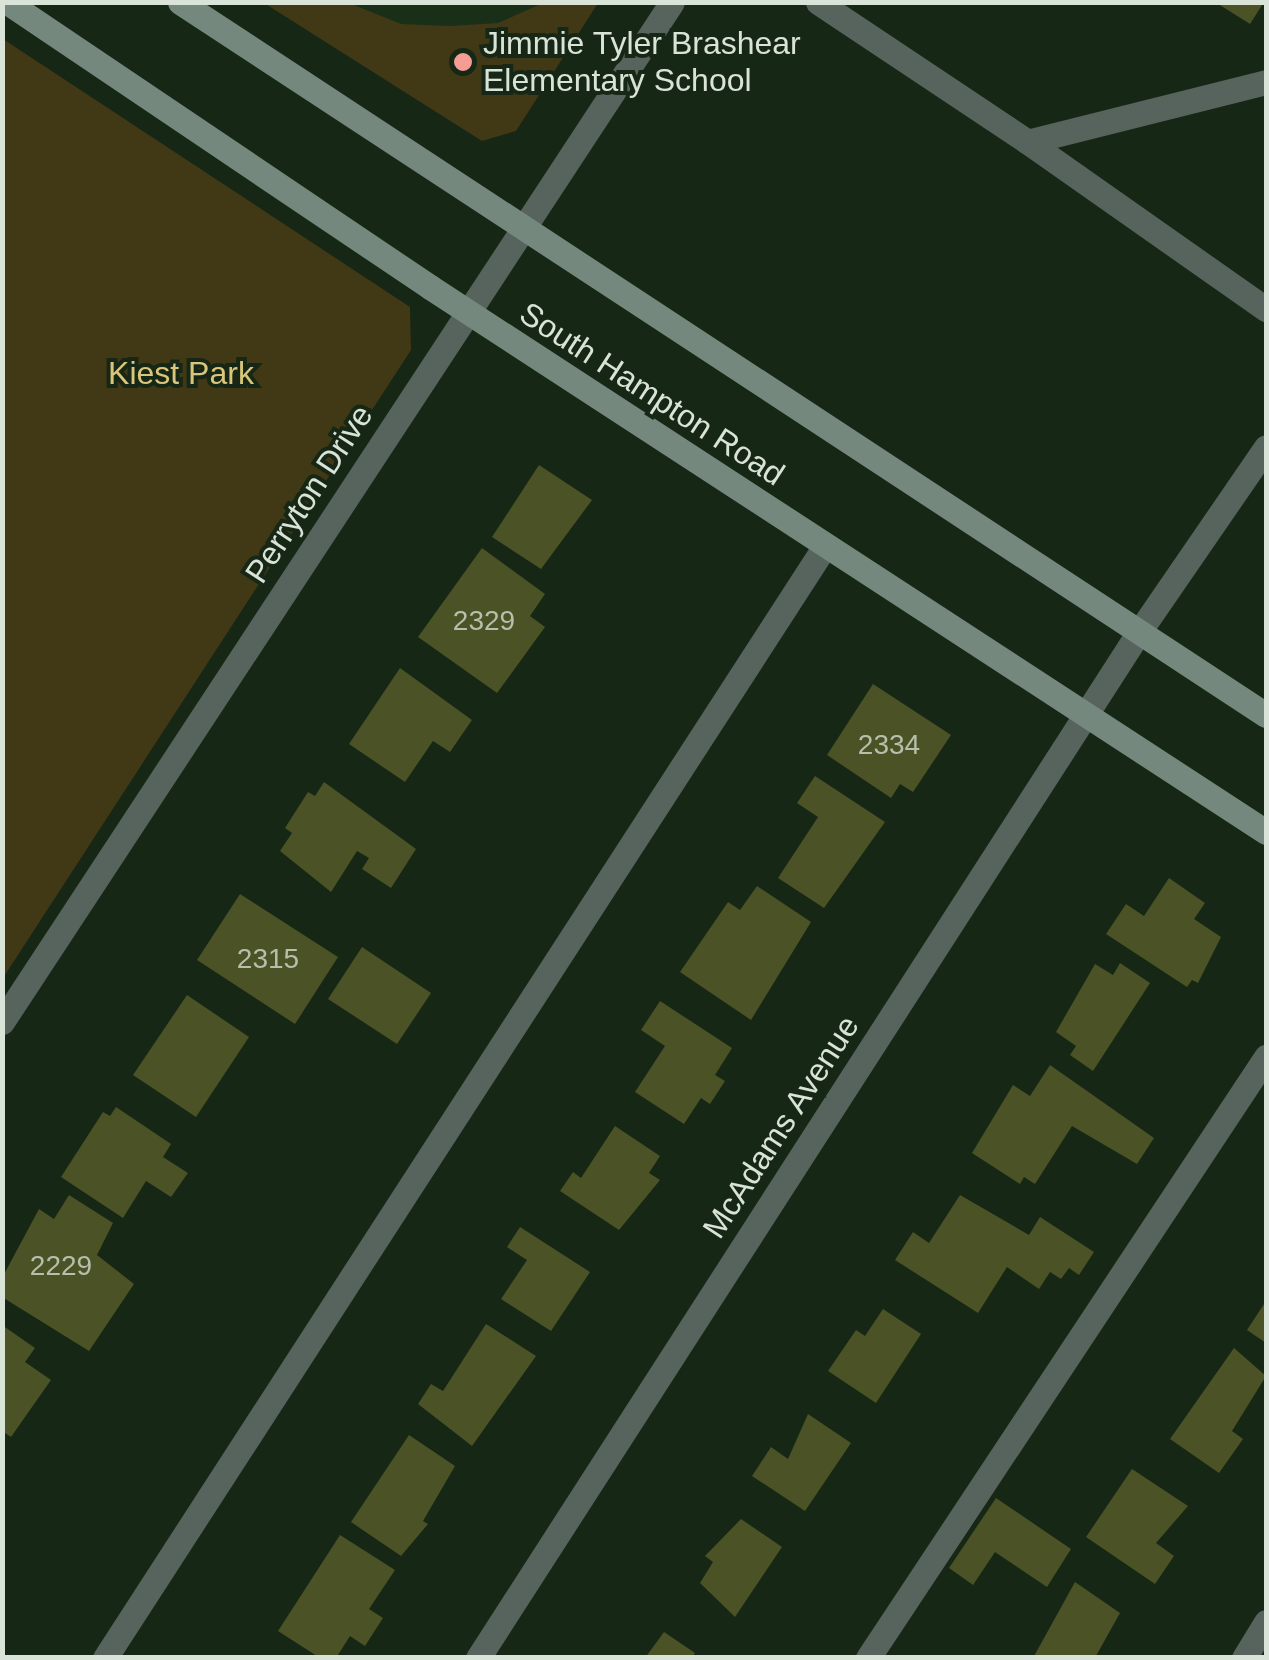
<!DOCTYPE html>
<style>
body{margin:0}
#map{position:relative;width:1269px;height:1660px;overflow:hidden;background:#172715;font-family:Helvetica,sans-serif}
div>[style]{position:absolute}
.built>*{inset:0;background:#1a2f17}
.green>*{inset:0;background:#413816}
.building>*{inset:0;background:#4a5226}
.service>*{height:25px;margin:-12.5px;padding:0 12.5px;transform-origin:12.5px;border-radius:12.5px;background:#57635d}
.minor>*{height:25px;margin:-12.5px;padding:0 12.5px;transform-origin:12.5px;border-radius:12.5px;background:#57635d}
.secondary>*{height:25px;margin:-12.5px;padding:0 12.5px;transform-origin:12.5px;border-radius:12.5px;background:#74887e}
.dots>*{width:28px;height:28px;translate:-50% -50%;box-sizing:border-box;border:5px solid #172715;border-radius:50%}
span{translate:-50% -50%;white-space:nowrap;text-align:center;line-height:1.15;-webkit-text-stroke:8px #172715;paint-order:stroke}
.number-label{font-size:28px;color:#b5bfab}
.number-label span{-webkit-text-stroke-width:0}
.poi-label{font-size:32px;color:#d9e3d7}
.left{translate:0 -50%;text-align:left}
.park-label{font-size:32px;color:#d9c57b}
.street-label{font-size:32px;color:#d9e3d7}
.frame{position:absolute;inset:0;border:5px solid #d9e3d7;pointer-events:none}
</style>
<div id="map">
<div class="built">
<i style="clip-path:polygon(304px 3px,569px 3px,490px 122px)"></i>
</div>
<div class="green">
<i style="clip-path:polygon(264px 3px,349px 3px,401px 24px,450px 26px,498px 23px,543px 3px,598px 3px,516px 131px,482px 141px)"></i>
<i style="clip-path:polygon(3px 39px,410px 307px,411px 350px,3px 978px)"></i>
</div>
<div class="building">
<i style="clip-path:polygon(1215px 2px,1264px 2px,1250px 24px)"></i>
<i style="clip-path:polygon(539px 465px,592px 500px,541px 569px,492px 537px)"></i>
<i style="clip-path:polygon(482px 548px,545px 594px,530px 616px,545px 627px,497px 693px,418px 637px)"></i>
<i style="clip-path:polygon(400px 668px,472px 720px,450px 752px,433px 741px,405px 782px,349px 744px)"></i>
<i style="clip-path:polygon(873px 684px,951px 735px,913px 792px,900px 784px,891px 798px,827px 755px)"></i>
<i style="clip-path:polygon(815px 776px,885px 822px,824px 908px,778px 878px,818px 817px,797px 803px)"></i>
<i style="clip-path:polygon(324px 782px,416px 849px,391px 888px,362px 869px,369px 858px,357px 851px,331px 892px,280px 851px,292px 833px,285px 828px,308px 792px,315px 796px)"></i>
<i style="clip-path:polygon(1169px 878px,1205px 903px,1194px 919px,1221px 937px,1198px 983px,1192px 980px,1187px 987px,1106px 934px,1126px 904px,1144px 916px)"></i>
<i style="clip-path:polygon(757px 886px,811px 922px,751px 1020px,680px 972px,728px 902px,740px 910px)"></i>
<i style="clip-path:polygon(240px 894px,338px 957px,295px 1024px,197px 960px)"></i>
<i style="clip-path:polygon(362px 947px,431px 993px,397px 1044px,328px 999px)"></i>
<i style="clip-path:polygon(1120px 963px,1150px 983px,1093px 1071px,1070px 1055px,1076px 1046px,1056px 1032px,1095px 964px,1113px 975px)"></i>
<i style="clip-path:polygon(187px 995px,249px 1037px,196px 1117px,133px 1075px)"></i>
<i style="clip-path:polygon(660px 1001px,732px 1048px,715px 1075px,725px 1081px,710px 1104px,701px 1098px,684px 1124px,635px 1092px,665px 1046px,641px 1030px)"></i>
<i style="clip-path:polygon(1050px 1065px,1154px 1138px,1137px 1164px,1072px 1126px,1035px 1184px,1024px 1177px,1020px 1184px,972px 1153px,1013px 1085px,1030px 1096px)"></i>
<i style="clip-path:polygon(116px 1107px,171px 1144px,163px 1157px,188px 1173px,171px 1197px,146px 1181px,123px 1218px,61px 1177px,103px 1112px,110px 1116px)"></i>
<i style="clip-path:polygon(615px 1126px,660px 1156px,649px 1173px,660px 1180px,619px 1230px,560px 1191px,573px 1172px,581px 1178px)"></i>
<i style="clip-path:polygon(69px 1195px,113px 1223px,97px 1255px,134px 1284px,89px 1351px,2px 1297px,2px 1278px,39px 1209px,54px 1219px)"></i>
<i style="clip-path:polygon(960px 1195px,1029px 1235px,1040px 1217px,1094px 1252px,1079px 1275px,1069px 1268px,1061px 1279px,1050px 1272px,1039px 1289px,1007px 1267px,978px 1313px,895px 1260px,913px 1232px,929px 1243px)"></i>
<i style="clip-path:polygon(520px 1227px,590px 1272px,551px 1331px,501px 1299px,527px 1260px,507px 1247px)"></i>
<i style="clip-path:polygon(1266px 1301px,1266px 1343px,1247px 1330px)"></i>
<i style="clip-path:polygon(883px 1309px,921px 1334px,876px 1403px,828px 1371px,856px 1330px,865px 1336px)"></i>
<i style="clip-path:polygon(486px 1324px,536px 1356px,472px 1446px,418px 1404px,431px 1384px,443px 1391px)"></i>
<i style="clip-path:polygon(2px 1325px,35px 1348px,25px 1362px,51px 1380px,11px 1437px,2px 1431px)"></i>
<i style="clip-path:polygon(1234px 1348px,1266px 1376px,1232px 1431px,1243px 1439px,1219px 1473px,1170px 1439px)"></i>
<i style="clip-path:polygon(808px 1414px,851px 1443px,805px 1511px,752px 1476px,771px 1447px,788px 1459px)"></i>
<i style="clip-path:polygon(409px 1435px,455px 1466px,423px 1521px,428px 1524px,401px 1556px,351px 1522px)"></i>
<i style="clip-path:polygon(1132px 1469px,1188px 1506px,1156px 1543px,1174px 1556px,1155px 1584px,1086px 1537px)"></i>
<i style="clip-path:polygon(996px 1498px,1071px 1549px,1047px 1587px,995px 1552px,973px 1585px,949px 1568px)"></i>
<i style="clip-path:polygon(741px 1519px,782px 1547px,735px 1617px,700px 1583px,713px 1562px,705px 1556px)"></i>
<i style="clip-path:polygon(340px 1535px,395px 1570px,369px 1609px,383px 1618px,365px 1646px,350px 1636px,336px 1658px,320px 1658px,278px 1631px)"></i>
<i style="clip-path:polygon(1075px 1582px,1120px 1613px,1096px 1656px,1033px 1658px)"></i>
<i style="clip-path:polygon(664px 1632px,695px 1653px,692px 1658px,645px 1658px)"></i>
</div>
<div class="service">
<i style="left:818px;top:2px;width:252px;rotate:33.7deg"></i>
<i style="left:1266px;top:82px;width:245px;rotate:165.9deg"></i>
<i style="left:1028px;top:142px;width:291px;rotate:35.1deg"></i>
<i style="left:1139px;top:632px;width:224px;rotate:-55.5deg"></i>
<i style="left:105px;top:1658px;width:1325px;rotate:-57.08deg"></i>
<i style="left:868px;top:1658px;width:721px;rotate:-56.49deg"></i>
</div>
<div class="minor">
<i style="left:2px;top:1022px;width:1220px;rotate:-56.7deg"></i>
<i style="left:478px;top:1658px;width:1220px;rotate:-57.21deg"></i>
<i style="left:1244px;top:1658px;width:42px;rotate:-58.6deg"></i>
</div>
<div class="secondary">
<i style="left:7px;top:2px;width:510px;rotate:33.97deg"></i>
<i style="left:430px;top:287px;width:998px;rotate:33.1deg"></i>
<i style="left:180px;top:2px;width:1299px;rotate:33.29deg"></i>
</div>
<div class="dots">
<i style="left:463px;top:62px;background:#f59c94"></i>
</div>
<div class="number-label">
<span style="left:484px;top:621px">2329</span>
<span style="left:889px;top:745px">2334</span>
<span style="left:268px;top:959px">2315</span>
<span style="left:61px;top:1266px">2229</span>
</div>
<div class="poi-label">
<span class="left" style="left:483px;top:62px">Jimmie Tyler Brashear<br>Elementary School</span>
</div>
<div class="park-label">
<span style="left:181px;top:373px">Kiest Park</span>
</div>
<div class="street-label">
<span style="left:652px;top:394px;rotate:33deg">South Hampton Road</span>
<span style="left:309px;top:494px;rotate:-57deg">Perryton Drive</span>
<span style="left:781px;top:1127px;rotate:-57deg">McAdams Avenue</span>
</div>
<div class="frame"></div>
</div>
